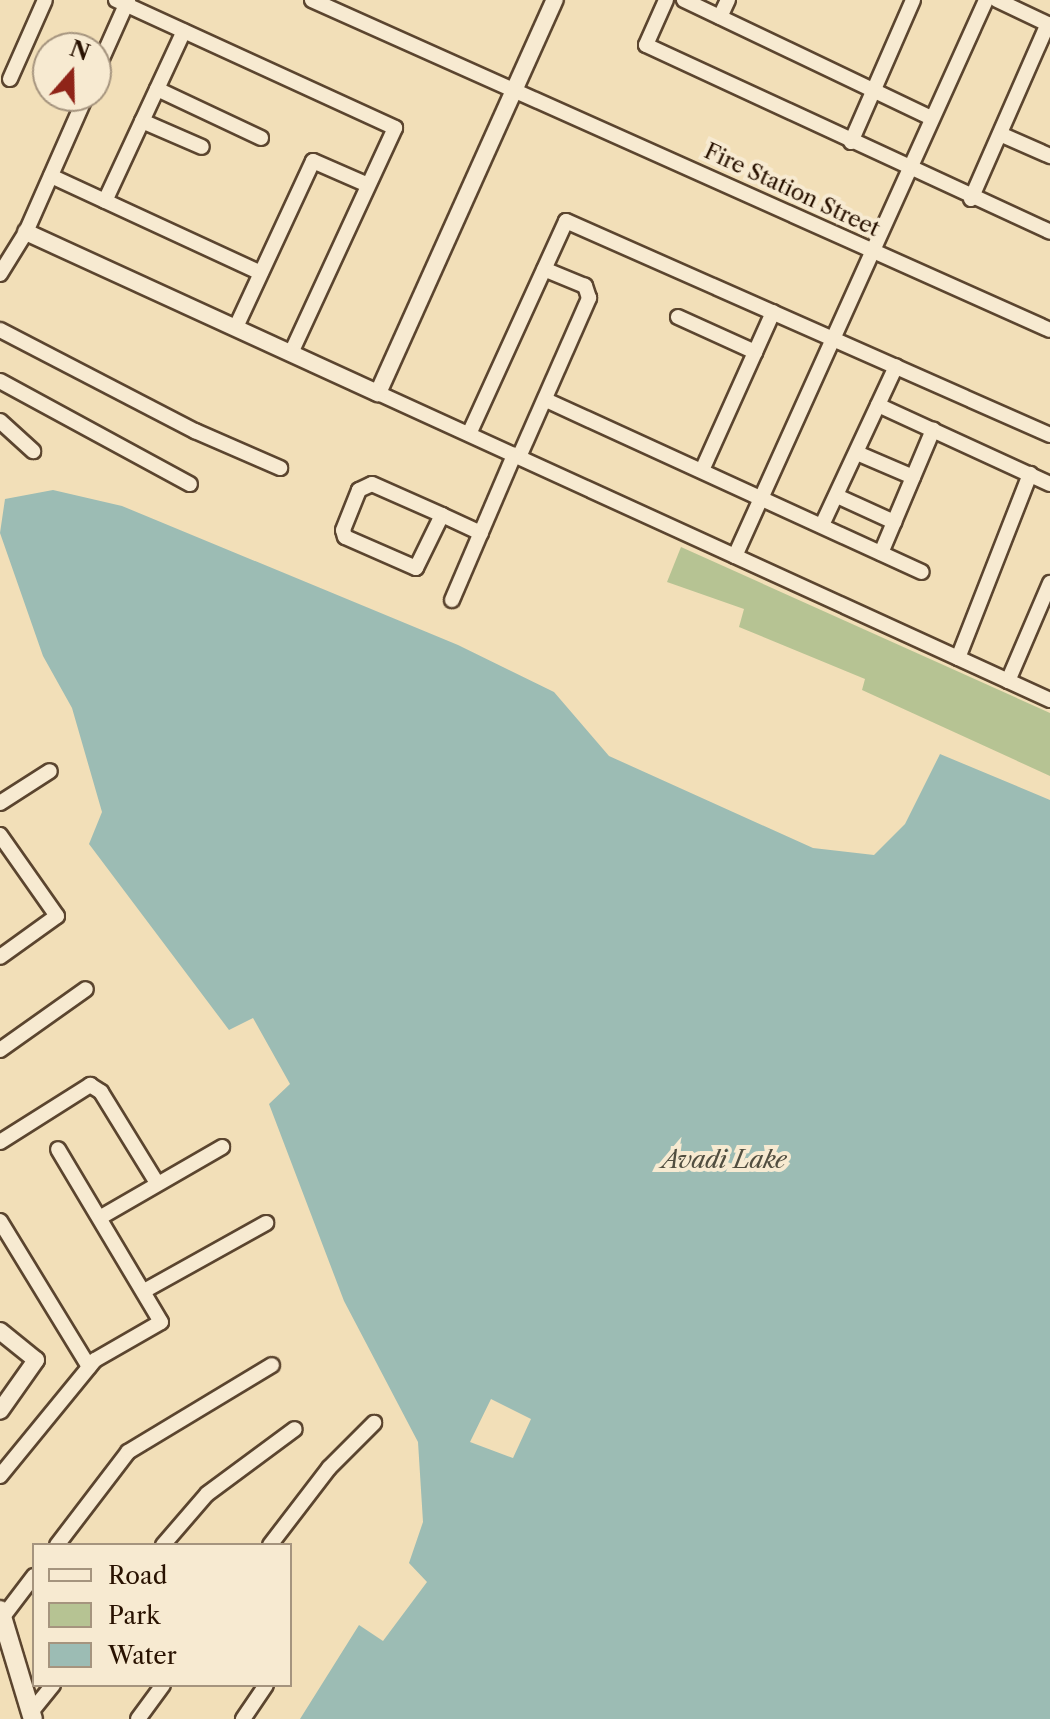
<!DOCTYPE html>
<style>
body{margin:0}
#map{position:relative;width:1050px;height:1719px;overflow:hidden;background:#f2dfb8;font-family:"Libre Caslon Text",serif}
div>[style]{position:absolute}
.green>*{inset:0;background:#b6c393}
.water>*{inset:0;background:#9cbcb4}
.roads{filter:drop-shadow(2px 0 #5b452f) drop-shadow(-2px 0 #5b452f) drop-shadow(0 2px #5b452f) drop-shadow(0 -2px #5b452f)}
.minor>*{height:14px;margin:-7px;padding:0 7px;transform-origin:7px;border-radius:7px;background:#f7ead1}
.tertiary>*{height:16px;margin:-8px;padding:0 8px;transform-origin:8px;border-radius:8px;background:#f7ead1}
.secondary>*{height:18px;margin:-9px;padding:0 9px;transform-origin:9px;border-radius:9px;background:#f7ead1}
span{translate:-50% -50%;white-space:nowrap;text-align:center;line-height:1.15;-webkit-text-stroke:8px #f7ead1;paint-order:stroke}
.street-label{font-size:22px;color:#291201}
.water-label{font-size:24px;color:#514e40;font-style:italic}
.legend{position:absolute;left:32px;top:1543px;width:260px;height:144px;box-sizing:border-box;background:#f7ead1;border:2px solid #a5947e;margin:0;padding:10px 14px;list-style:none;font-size:24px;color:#291201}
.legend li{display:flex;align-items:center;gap:16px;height:40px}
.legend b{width:40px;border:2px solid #a5947e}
.north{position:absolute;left:32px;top:32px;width:80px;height:80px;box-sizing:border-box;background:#f7ead1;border:2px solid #a5947e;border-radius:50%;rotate:20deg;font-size:22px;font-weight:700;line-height:32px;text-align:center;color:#291201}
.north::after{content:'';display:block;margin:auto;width:28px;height:36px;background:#8f2418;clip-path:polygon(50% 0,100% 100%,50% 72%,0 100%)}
</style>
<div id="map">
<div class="green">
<i style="clip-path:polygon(681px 547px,1050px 713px,1050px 776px,862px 690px,865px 679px,739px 627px,744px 609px,667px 582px)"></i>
</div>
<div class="water">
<i style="clip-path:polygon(evenodd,53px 490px,122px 506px,458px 645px,554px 692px,609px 756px,813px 848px,874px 855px,905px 824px,940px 754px,1050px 800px,1050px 1719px,300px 1719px,359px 1625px,383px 1641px,427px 1582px,409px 1563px,423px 1522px,418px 1442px,344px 1301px,269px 1104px,290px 1084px,253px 1018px,229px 1030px,89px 844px,102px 812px,72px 708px,43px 656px,0 533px,5px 499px,53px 490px,491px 1399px,531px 1419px,513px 1458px,470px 1442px,491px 1399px)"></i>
</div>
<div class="roads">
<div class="minor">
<i style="left:116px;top:0;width:307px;rotate:24.6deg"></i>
<i style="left:395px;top:128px;width:248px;rotate:114.8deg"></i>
<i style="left:312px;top:0;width:808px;rotate:24.09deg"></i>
<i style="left:666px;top:0;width:49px;rotate:114deg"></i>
<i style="left:646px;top:45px;width:445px;rotate:24.8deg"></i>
<i style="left:684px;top:0;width:274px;rotate:25.5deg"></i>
<i style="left:997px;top:0;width:59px;rotate:25.3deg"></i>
<i style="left:720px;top:17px;width:19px;rotate:-65deg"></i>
<i style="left:96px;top:72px;width:79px;rotate:-66deg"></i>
<i style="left:10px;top:79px;width:86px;rotate:-66.1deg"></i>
<i style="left:157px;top:89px;width:115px;rotate:25.2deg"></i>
<i style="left:142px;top:121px;width:65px;rotate:23.4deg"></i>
<i style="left:1000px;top:134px;width:55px;rotate:23.7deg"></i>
<i style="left:851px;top:142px;width:155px;rotate:-66.4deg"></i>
<i style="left:51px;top:176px;width:231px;rotate:24.8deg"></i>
<i style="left:971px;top:199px;width:191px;rotate:-66.3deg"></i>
<i style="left:105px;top:201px;width:187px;rotate:-65.1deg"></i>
<i style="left:0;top:274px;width:49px;rotate:-58.2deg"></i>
<i style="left:26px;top:232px;width:149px;rotate:-66.2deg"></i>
<i style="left:678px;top:317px;width:85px;rotate:24.4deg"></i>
<i style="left:236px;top:327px;width:183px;rotate:-65.1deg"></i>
<i style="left:313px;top:161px;width:60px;rotate:23.6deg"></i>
<i style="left:0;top:330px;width:220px;rotate:27.4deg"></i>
<i style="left:195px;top:431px;width:93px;rotate:23.5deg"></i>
<i style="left:0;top:381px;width:216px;rotate:28.5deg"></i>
<i style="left:378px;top:393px;width:739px;rotate:24.55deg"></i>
<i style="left:546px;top:400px;width:413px;rotate:24.6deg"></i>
<i style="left:878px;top:405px;width:189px;rotate:24.7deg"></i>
<i style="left:0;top:421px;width:45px;rotate:42.3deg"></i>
<i style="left:469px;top:434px;width:234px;rotate:-65.5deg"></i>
<i style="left:566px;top:221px;width:529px;rotate:23.85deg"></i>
<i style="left:857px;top:453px;width:61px;rotate:23.2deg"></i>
<i style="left:519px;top:457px;width:174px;rotate:-66.2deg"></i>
<i style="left:589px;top:298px;width:13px;rotate:-108deg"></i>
<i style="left:585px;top:286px;width:44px;rotate:-157.5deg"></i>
<i style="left:703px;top:468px;width:171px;rotate:-65.8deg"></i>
<i style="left:837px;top:496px;width:63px;rotate:24.5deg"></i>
<i style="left:442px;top:515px;width:59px;rotate:116.1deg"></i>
<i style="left:416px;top:568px;width:77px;rotate:-156.4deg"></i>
<i style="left:345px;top:537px;width:7px;rotate:-106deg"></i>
<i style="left:343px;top:530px;width:43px;rotate:-68.2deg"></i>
<i style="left:359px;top:490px;width:14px;rotate:-25deg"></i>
<i style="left:372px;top:484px;width:77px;rotate:23.9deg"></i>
<i style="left:442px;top:515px;width:43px;rotate:24.8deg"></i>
<i style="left:822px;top:525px;width:175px;rotate:-65deg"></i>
<i style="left:881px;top:553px;width:134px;rotate:-67.1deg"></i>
<i style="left:735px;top:556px;width:610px;rotate:-65.7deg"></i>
<i style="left:452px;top:600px;width:158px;rotate:-66.8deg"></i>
<i style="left:958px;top:658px;width:198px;rotate:-68.6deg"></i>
<i style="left:1008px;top:681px;width:107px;rotate:-66.8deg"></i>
<i style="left:0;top:803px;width:59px;rotate:-32.6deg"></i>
<i style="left:0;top:835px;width:99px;rotate:54.9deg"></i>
<i style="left:57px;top:916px;width:70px;rotate:144.3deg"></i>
<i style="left:0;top:1050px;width:105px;rotate:-35.3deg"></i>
<i style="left:0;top:1142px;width:107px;rotate:-32.3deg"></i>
<i style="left:90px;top:1085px;width:13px;rotate:32deg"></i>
<i style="left:101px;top:1092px;width:107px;rotate:58.4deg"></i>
<i style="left:101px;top:1217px;width:140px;rotate:-30deg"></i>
<i style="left:0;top:1221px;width:171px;rotate:58.6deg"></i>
<i style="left:144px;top:1291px;width:140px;rotate:-29.1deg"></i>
<i style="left:0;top:1476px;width:150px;rotate:-50.7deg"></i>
<i style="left:95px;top:1360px;width:76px;rotate:-29.9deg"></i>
<i style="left:161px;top:1322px;width:201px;rotate:-120.8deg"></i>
<i style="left:57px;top:1545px;width:117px;rotate:-52.6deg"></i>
<i style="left:128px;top:1452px;width:168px;rotate:-31.1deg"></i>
<i style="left:163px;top:1545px;width:67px;rotate:-49.2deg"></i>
<i style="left:207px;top:1494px;width:109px;rotate:-36.5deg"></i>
<i style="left:270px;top:1545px;width:97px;rotate:-52.5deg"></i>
<i style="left:329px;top:1468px;width:64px;rotate:-45deg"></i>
<i style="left:2px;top:1618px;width:53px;rotate:-52.7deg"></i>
<i style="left:31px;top:1712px;width:35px;rotate:-51deg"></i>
<i style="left:138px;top:1719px;width:42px;rotate:-53.7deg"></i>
<i style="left:243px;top:1719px;width:41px;rotate:-55.9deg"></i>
</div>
<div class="tertiary">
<i style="left:26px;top:232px;width:387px;rotate:24.6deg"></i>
<i style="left:378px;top:393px;width:431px;rotate:-65.8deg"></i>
<i style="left:0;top:1331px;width:46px;rotate:38.9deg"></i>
<i style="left:36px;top:1360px;width:62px;rotate:125.2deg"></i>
</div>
<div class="secondary">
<i style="left:0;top:1610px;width:114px;rotate:73.2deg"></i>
</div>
</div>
<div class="street-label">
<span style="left:792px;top:190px;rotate:25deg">Fire Station Street</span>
</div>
<div class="water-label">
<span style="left:724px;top:1160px">Avadi Lake</span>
</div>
<ul class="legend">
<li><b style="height:10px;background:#f7ead1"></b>Road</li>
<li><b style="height:22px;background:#b6c393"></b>Park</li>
<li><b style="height:22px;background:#9cbcb4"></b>Water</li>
</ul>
<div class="north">N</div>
</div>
